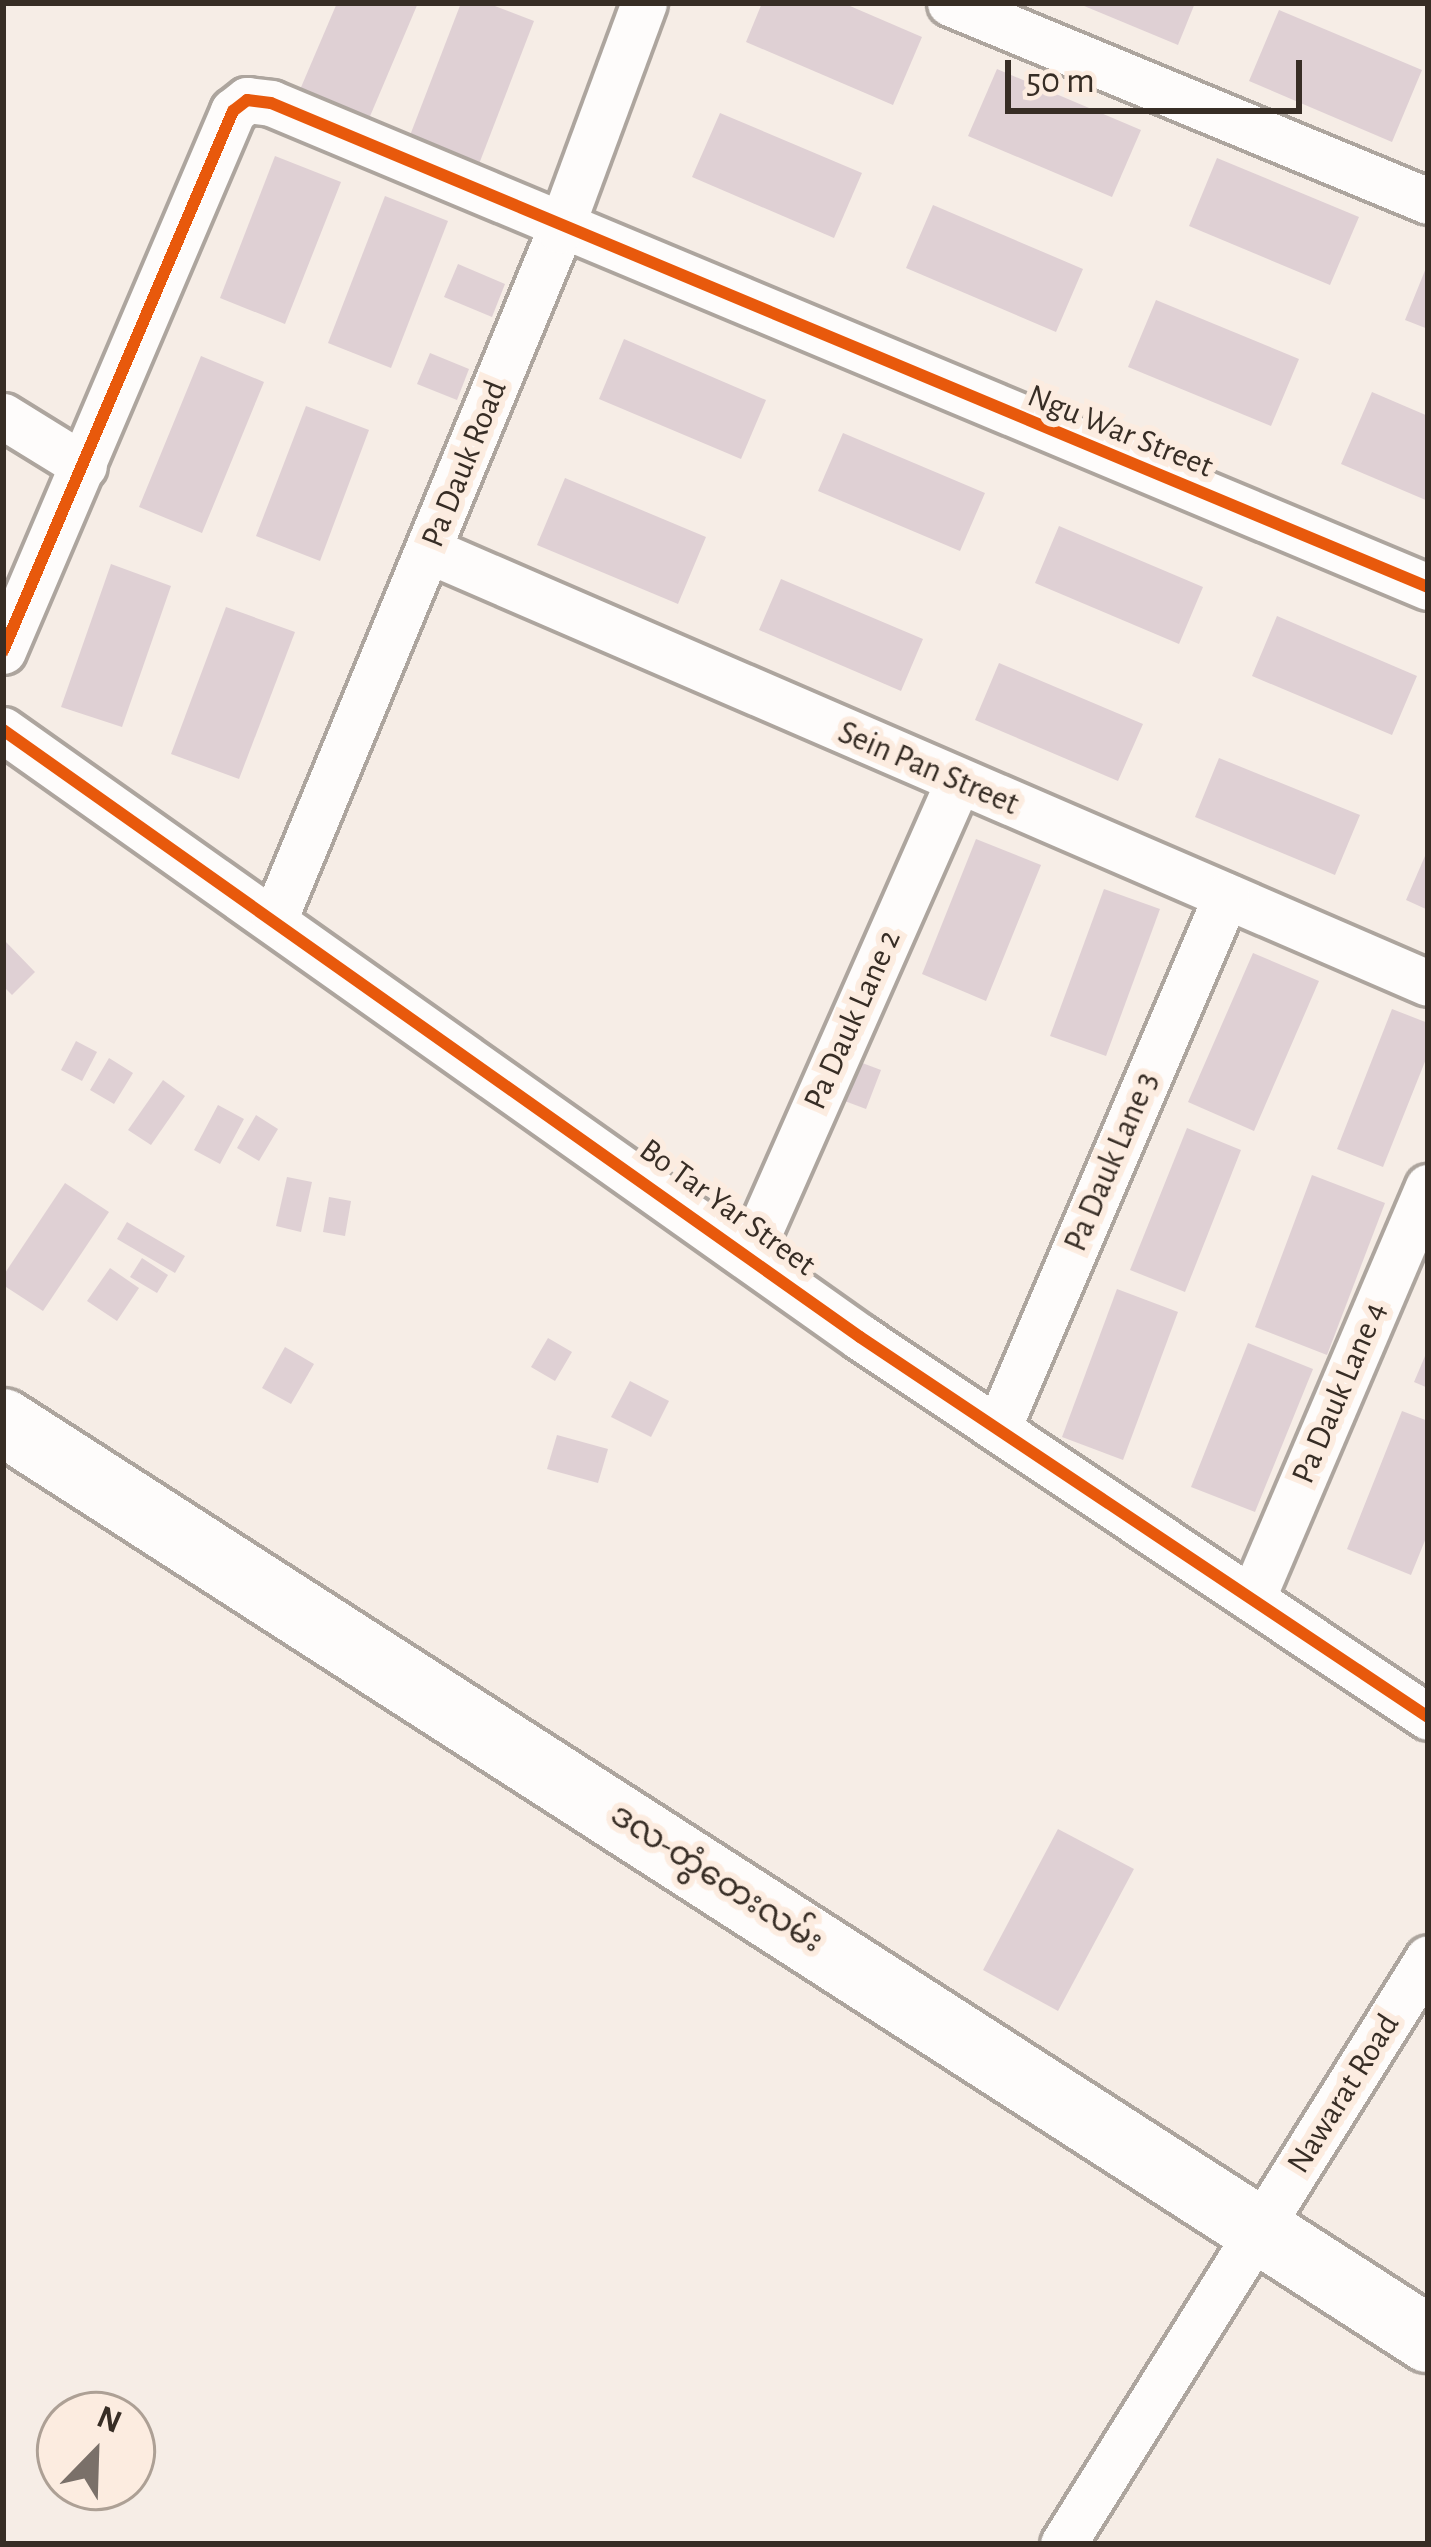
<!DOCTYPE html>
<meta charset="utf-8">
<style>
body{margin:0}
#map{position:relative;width:1431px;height:2547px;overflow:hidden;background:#f6ede6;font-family:"Alegreya Sans","Noto Sans Myanmar",sans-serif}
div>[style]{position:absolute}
.building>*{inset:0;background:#dfd0d4}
.roads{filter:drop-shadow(3px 0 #ada59e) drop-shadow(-3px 0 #ada59e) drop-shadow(0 3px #ada59e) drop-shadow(0 -3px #ada59e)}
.street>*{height:45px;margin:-22.5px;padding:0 22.5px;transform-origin:22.5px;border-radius:22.5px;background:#fefcfb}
.secondary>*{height:66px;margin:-33px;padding:0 33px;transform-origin:33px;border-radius:33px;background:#fefcfb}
.cycleway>*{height:12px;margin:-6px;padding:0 6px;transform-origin:6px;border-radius:6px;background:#e8590c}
span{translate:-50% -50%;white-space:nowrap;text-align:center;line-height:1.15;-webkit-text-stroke:12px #fcece0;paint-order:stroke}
.street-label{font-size:33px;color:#372d25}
.frame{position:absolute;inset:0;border:6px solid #372d25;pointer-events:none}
.north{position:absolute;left:36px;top:2391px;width:120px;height:120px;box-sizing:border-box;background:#fcece0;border:3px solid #ada095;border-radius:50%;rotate:23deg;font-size:33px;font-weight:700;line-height:48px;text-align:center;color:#372d25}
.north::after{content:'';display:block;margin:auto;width:42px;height:54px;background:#7a7069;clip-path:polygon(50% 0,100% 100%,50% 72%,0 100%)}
.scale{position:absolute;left:1005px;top:60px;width:297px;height:54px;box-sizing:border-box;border:6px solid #372d25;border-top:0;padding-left:15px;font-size:36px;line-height:42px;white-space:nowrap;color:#372d25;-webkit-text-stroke:9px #fcece0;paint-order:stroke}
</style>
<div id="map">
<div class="building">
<i style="clip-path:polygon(337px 3px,418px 3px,368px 121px,299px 92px)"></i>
<i style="clip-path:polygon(461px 3px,487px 3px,534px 21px,479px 164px,409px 138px)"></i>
<i style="clip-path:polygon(762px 3px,843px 3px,922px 37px,893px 105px,746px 42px)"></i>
<i style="clip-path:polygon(1077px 3px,1195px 3px,1178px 45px)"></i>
<i style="clip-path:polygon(1279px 10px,1422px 70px,1392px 142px,1249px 81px)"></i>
<i style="clip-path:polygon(997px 69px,1141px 130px,1112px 197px,968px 136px)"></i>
<i style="clip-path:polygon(720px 113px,862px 173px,834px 238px,692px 177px)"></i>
<i style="clip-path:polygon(275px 156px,341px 182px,285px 324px,220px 298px)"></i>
<i style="clip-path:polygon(1217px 158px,1359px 217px,1330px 285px,1189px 226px)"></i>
<i style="clip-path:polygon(385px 196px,448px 221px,391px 368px,328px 343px)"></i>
<i style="clip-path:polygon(933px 205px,1083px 269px,1056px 332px,906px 268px)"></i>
<i style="clip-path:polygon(1428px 263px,1428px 329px,1405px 320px)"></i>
<i style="clip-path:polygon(458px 264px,505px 284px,492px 317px,444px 297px)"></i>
<i style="clip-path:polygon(1156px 300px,1299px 359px,1271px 426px,1128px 367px)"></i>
<i style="clip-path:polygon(624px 339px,766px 400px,741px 459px,599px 399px)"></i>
<i style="clip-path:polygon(430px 353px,469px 369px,457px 400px,417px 384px)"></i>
<i style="clip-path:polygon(201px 356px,264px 382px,202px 533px,139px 507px)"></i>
<i style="clip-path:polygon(1372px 392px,1428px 416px,1428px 501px,1341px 464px)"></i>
<i style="clip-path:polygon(306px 406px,369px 430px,320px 561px,256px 536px)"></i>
<i style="clip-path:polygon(843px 433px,985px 493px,960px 551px,818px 491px)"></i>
<i style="clip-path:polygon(565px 478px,706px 537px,678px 604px,537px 545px)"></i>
<i style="clip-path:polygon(1059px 526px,1203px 587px,1179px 644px,1035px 583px)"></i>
<i style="clip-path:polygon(111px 564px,171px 586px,122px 727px,61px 707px)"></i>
<i style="clip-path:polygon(781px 579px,923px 639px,901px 691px,759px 630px)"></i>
<i style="clip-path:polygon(226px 607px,295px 632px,239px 779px,171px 754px)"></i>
<i style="clip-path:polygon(1277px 616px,1417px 676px,1392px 735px,1252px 676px)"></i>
<i style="clip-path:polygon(999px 663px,1143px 724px,1118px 781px,975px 720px)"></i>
<i style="clip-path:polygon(1219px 758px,1360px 815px,1335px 875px,1195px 817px)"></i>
<i style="clip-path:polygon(976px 839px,1041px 865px,986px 1001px,922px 974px)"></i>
<i style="clip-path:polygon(1428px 849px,1428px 910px,1406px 900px)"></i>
<i style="clip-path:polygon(1104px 889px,1160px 909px,1106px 1056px,1050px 1036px)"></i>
<i style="clip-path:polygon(3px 939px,35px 972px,12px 995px,3px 986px)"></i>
<i style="clip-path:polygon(1253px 953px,1319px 981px,1254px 1131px,1188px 1102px)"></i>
<i style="clip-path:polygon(1392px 1009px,1428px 1023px,1428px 1054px,1383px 1167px,1337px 1149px)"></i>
<i style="clip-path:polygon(76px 1041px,97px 1052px,82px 1081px,61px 1070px)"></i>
<i style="clip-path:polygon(109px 1058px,133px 1073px,114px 1104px,90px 1090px)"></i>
<i style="clip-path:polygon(849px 1058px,881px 1070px,866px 1109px,834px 1097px)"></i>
<i style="clip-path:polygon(163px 1080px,185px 1096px,151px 1145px,128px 1130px)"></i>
<i style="clip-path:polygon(218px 1105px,244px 1119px,220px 1164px,194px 1150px)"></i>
<i style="clip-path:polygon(256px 1115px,278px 1129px,259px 1161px,237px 1148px)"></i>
<i style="clip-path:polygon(1187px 1128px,1241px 1150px,1185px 1292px,1130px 1270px)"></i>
<i style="clip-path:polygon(1312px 1175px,1385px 1203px,1327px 1355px,1255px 1327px)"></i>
<i style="clip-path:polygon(287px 1177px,312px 1182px,301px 1232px,276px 1226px)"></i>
<i style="clip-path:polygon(65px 1183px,109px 1212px,43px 1311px,3px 1285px,3px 1276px)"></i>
<i style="clip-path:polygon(329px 1197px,351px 1201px,345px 1236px,323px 1232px)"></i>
<i style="clip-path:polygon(127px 1222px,185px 1256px,175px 1273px,117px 1239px)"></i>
<i style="clip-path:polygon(142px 1258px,168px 1275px,157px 1293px,130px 1277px)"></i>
<i style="clip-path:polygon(110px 1268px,139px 1288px,117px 1321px,87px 1301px)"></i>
<i style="clip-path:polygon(1117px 1289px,1178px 1312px,1123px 1460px,1062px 1437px)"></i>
<i style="clip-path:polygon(548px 1338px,572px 1352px,555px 1381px,531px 1367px)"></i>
<i style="clip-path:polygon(1248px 1343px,1313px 1369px,1255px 1512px,1191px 1487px)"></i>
<i style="clip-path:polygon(285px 1347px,314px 1364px,291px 1404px,262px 1388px)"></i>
<i style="clip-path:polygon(1428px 1349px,1428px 1388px,1414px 1382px)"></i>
<i style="clip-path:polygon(630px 1381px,669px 1401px,651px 1437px,611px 1417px)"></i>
<i style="clip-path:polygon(1402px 1411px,1428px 1421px,1428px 1533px,1411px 1575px,1347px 1549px)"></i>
<i style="clip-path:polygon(557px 1435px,608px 1449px,598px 1483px,547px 1469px)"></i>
<i style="clip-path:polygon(1058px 1829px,1134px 1869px,1058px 2011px,983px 1970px)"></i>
</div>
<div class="roads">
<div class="street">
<i style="left:950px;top:3px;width:517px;rotate:22.5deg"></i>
<i style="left:3px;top:416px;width:95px;rotate:31.7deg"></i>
<i style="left:430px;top:551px;width:1087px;rotate:23.41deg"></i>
<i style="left:3px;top:651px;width:587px;rotate:-66.93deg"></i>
<i style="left:233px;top:111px;width:18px;rotate:-38deg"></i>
<i style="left:247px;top:100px;width:24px;rotate:7deg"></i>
<i style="left:271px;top:103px;width:1254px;rotate:22.7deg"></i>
<i style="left:3px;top:730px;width:1050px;rotate:35.31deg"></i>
<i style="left:860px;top:1337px;width:683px;rotate:33.78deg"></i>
<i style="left:274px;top:920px;width:747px;rotate:-67.49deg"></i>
<i style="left:560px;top:230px;width:242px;rotate:-69.7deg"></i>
<i style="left:749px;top:1255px;width:515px;rotate:-66.17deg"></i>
<i style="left:998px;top:1428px;width:579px;rotate:-66.8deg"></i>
<i style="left:1252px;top:1599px;width:448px;rotate:-66.9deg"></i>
<i style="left:1063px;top:2544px;width:690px;rotate:-58.08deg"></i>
</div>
<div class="secondary">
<i style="left:3px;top:1422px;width:1695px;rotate:32.76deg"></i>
</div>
</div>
<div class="cycleway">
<i style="left:3px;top:651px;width:587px;rotate:-66.93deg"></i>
<i style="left:233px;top:111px;width:18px;rotate:-38deg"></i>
<i style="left:247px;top:100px;width:24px;rotate:7deg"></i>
<i style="left:271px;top:103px;width:1254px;rotate:22.7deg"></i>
<i style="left:3px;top:730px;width:1050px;rotate:35.31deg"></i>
<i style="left:860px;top:1337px;width:683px;rotate:33.78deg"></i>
</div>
<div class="street-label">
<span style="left:1120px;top:432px;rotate:22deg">Ngu War Street</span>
<span style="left:465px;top:464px;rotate:-68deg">Pa Dauk Road</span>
<span style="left:928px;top:769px;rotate:23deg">Sein Pan Street</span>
<span style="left:853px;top:1020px;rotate:-66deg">Pa Dauk Lane 2</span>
<span style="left:1112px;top:1162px;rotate:-67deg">Pa Dauk Lane 3</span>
<span style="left:727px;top:1208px;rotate:36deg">Bo Tar Yar Street</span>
<span style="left:1340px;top:1393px;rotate:-67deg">Pa Dauk Lane 4</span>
<span style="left:716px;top:1879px;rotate:33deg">ဒလ-တွံတေးလမ်း</span>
<span style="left:1344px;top:2094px;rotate:-58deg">Nawarat Road</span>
</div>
<div class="frame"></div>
<div class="north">N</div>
<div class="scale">50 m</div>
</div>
